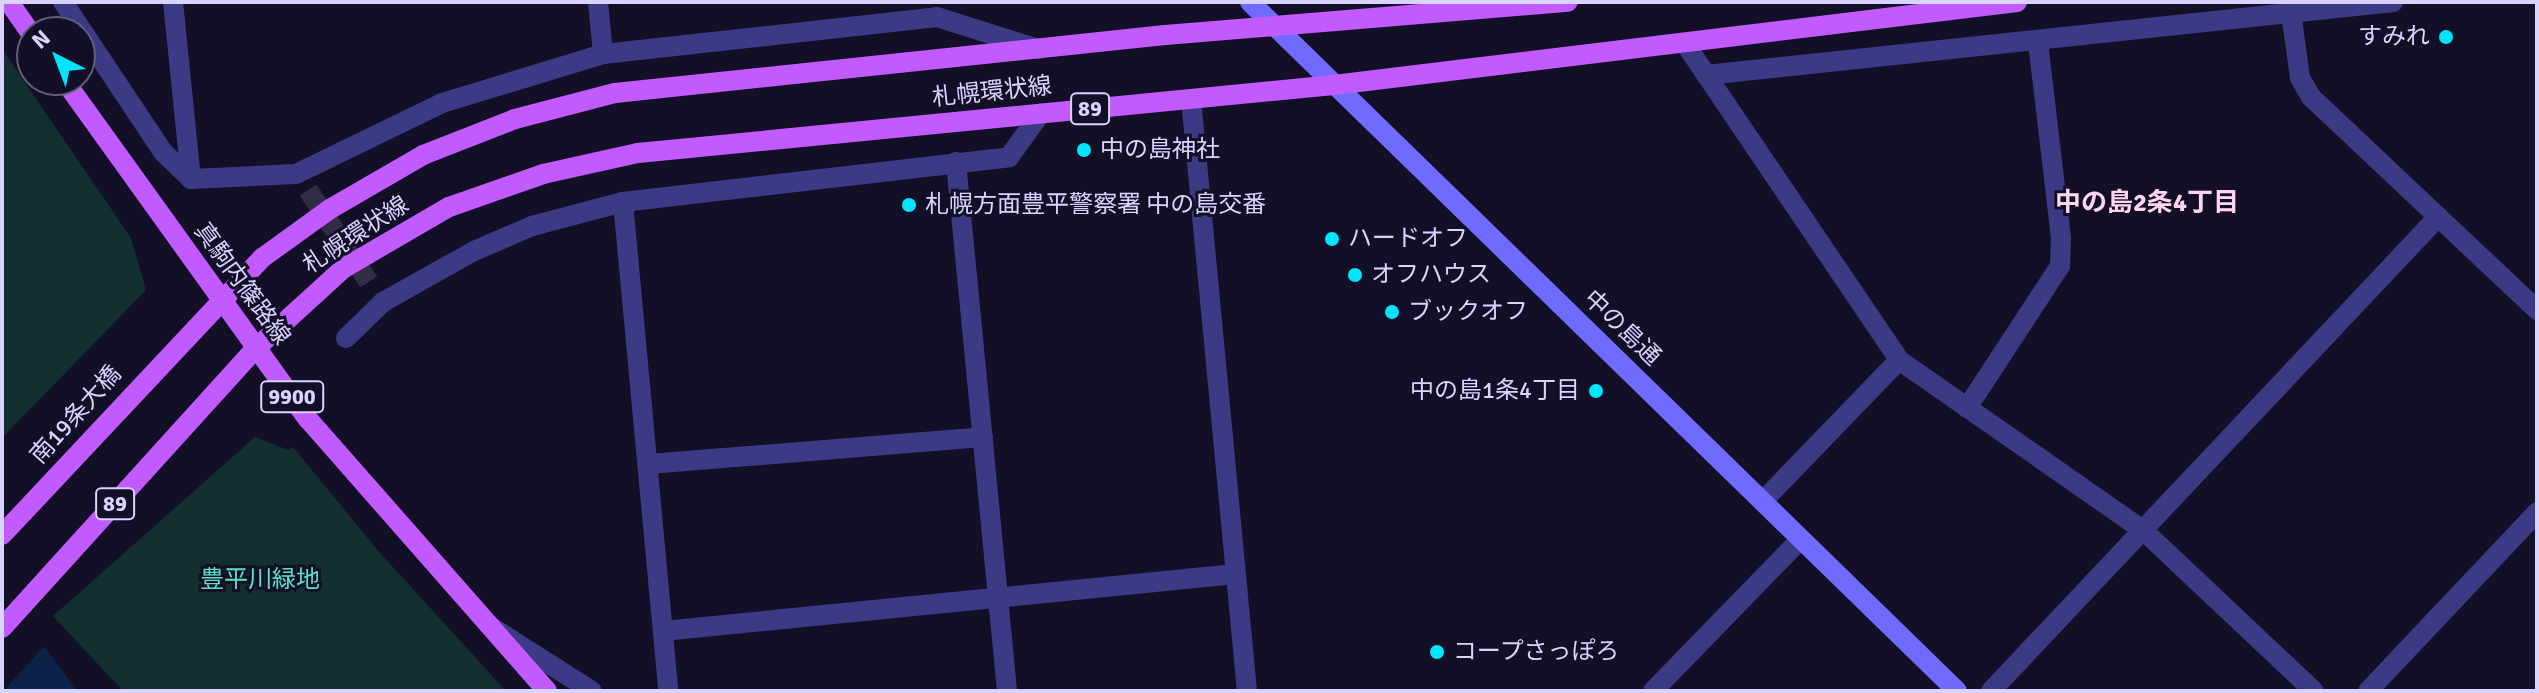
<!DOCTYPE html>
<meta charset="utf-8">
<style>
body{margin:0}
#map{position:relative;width:2539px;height:693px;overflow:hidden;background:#130f26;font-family:Signika,"Noto Sans JP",sans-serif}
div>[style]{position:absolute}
.green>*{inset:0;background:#12302f}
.water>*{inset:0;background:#0c2248}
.pier>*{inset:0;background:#130f26}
.street-tunnel>*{height:20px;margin-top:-10px;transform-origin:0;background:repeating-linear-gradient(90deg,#312d47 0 20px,transparent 0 30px)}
.street>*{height:20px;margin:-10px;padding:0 10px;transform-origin:10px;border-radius:10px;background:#3d3a85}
.secondary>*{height:20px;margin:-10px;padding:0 10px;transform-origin:10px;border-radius:10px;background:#6f6bff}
.primary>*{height:20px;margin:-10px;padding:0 10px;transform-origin:10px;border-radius:10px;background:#c25bff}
.dots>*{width:22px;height:22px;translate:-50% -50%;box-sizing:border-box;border:4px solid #130f26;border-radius:50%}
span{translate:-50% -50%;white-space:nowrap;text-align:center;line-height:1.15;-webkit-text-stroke:6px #130f26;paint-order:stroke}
.shield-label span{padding:2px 6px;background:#130f26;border:2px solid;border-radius:6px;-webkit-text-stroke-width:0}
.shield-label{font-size:22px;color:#d9d4ff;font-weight:700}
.poi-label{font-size:24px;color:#d9d4ff}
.right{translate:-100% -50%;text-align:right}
.left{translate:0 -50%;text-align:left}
.street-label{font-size:24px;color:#d9d4ff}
.park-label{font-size:24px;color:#5fe0c0}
.neighbourhood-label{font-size:26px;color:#ffd6f0;font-weight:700}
.frame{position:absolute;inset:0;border:4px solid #d9d4ff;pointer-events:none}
.north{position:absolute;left:16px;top:16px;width:80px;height:80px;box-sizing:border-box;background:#130f26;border:2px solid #625e7d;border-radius:50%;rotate:318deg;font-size:22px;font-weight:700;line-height:32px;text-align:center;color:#d9d4ff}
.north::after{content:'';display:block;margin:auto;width:28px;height:36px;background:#00e5ff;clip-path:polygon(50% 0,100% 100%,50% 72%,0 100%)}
</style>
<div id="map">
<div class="green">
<i style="clip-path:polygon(2px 49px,131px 238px,146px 290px,2px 438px)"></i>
<i style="clip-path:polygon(255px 437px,288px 450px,293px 447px,380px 553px,506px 691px,123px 691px,53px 616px)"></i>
</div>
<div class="water">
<i style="clip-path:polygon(2px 585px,44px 646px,78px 691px,2px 691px)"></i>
</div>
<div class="pier">
<i style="clip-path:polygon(2px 581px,47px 643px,3px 691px,2px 691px)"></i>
</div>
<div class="street-tunnel">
<i style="left:308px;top:190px;width:116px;rotate:56.6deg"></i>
</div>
<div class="street">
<i style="left:63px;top:2px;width:180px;rotate:56.3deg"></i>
<i style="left:163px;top:152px;width:39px;rotate:44deg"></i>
<i style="left:173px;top:2px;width:178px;rotate:84.2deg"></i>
<i style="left:191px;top:179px;width:105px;rotate:-2.7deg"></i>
<i style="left:296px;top:174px;width:162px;rotate:-25.9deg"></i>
<i style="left:442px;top:103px;width:168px;rotate:-16.9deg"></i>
<i style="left:603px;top:54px;width:336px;rotate:-6.3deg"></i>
<i style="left:937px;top:17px;width:106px;rotate:17.6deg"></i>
<i style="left:598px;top:2px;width:52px;rotate:84.5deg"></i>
<i style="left:2291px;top:12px;width:67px;rotate:82.2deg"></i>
<i style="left:2300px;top:78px;width:22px;rotate:60deg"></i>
<i style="left:2311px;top:97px;width:311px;rotate:43.3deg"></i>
<i style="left:1686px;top:45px;width:380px;rotate:55.9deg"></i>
<i style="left:1899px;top:360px;width:299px;rotate:34.9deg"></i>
<i style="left:2144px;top:531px;width:233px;rotate:43.3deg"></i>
<i style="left:1706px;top:75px;width:691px;rotate:-6.07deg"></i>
<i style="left:1191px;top:99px;width:595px;rotate:84.6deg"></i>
<i style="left:956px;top:162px;width:531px;rotate:84.49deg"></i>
<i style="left:623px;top:202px;width:491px;rotate:84.7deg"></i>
<i style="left:346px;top:338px;width:52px;rotate:-44.2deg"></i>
<i style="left:383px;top:302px;width:104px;rotate:-29.3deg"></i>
<i style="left:474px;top:251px;width:63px;rotate:-23.3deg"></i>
<i style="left:532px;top:226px;width:94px;rotate:-14.8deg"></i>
<i style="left:623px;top:202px;width:389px;rotate:-6.6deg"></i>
<i style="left:1009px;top:157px;width:54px;rotate:-54deg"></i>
<i style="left:1967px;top:408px;width:170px;rotate:-56.8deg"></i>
<i style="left:2060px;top:266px;width:28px;rotate:-88deg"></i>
<i style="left:2061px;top:238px;width:197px;rotate:-96.7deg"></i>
<i style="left:649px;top:464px;width:335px;rotate:-4.6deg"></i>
<i style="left:1763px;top:501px;width:196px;rotate:-46deg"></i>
<i style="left:493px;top:628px;width:117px;rotate:32.5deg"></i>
<i style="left:663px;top:631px;width:575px;rotate:-5.69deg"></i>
<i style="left:1653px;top:691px;width:212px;rotate:-45.8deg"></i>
<i style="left:1991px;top:691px;width:652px;rotate:-46.68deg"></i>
<i style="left:2368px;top:691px;width:246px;rotate:-46.6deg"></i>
</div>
<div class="secondary">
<i style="left:1250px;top:2px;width:987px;rotate:44.26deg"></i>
</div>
<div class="primary">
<i style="left:9px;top:2px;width:40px;rotate:55.1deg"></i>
<i style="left:64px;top:80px;width:418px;rotate:54.3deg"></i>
<i style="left:308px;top:419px;width:362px;rotate:48.7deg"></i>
<i style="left:2px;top:535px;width:380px;rotate:-46.8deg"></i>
<i style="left:262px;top:258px;width:84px;rotate:-35.8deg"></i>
<i style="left:330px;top:209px;width:108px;rotate:-30.1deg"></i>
<i style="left:423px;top:155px;width:99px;rotate:-21.4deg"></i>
<i style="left:515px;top:119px;width:103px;rotate:-14.6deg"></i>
<i style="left:615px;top:93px;width:553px;rotate:-6.02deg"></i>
<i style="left:1165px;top:35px;width:404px;rotate:-4.7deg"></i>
<i style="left:2px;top:628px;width:378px;rotate:-47.8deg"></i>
<i style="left:256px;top:348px;width:119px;rotate:-42.3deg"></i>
<i style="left:344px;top:268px;width:121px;rotate:-30.2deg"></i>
<i style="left:449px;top:207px;width:100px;rotate:-19.3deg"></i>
<i style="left:543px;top:174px;width:97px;rotate:-12.5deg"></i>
<i style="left:638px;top:153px;width:699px;rotate:-5.58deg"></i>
<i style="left:1334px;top:85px;width:688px;rotate:-6.93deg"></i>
</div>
<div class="dots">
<i style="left:2446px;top:37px;background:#00e5ff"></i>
<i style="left:1084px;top:150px;background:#00e5ff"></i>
<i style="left:909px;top:205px;background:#00e5ff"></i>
<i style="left:1332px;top:239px;background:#00e5ff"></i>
<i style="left:1355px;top:275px;background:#00e5ff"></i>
<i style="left:1392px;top:312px;background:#00e5ff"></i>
<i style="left:1596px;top:391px;background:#00e5ff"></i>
<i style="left:1437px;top:652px;background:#00e5ff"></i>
</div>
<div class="shield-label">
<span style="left:1090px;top:109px">89</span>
<span style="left:292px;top:397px">9900</span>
<span style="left:115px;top:504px">89</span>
</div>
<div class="poi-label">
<span class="right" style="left:2430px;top:37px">すみれ</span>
<span class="left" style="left:1100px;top:150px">中の島神社</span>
<span class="left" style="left:925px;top:205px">札幌方面豊平警察署 中の島交番</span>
<span class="left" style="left:1348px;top:239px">ハードオフ</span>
<span class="left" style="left:1371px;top:275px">オフハウス</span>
<span class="left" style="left:1408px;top:312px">ブックオフ</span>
<span class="right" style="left:1580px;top:391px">中の島1条4丁目</span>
<span class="left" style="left:1453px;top:652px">コープさっぽろ</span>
</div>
<div class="street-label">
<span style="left:992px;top:92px;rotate:-6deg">札幌環状線</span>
<span style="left:356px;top:235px;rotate:-33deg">札幌環状線</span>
<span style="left:242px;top:284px;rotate:54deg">真駒内篠路線</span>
<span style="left:1622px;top:328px;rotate:44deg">中の島通</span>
<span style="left:76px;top:415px;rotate:-48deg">南19条大橋</span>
</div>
<div class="park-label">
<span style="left:260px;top:580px">豊平川緑地</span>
</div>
<div class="neighbourhood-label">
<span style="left:2147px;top:204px">中の島2条4丁目</span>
</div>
<div class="frame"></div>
<div class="north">N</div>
</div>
